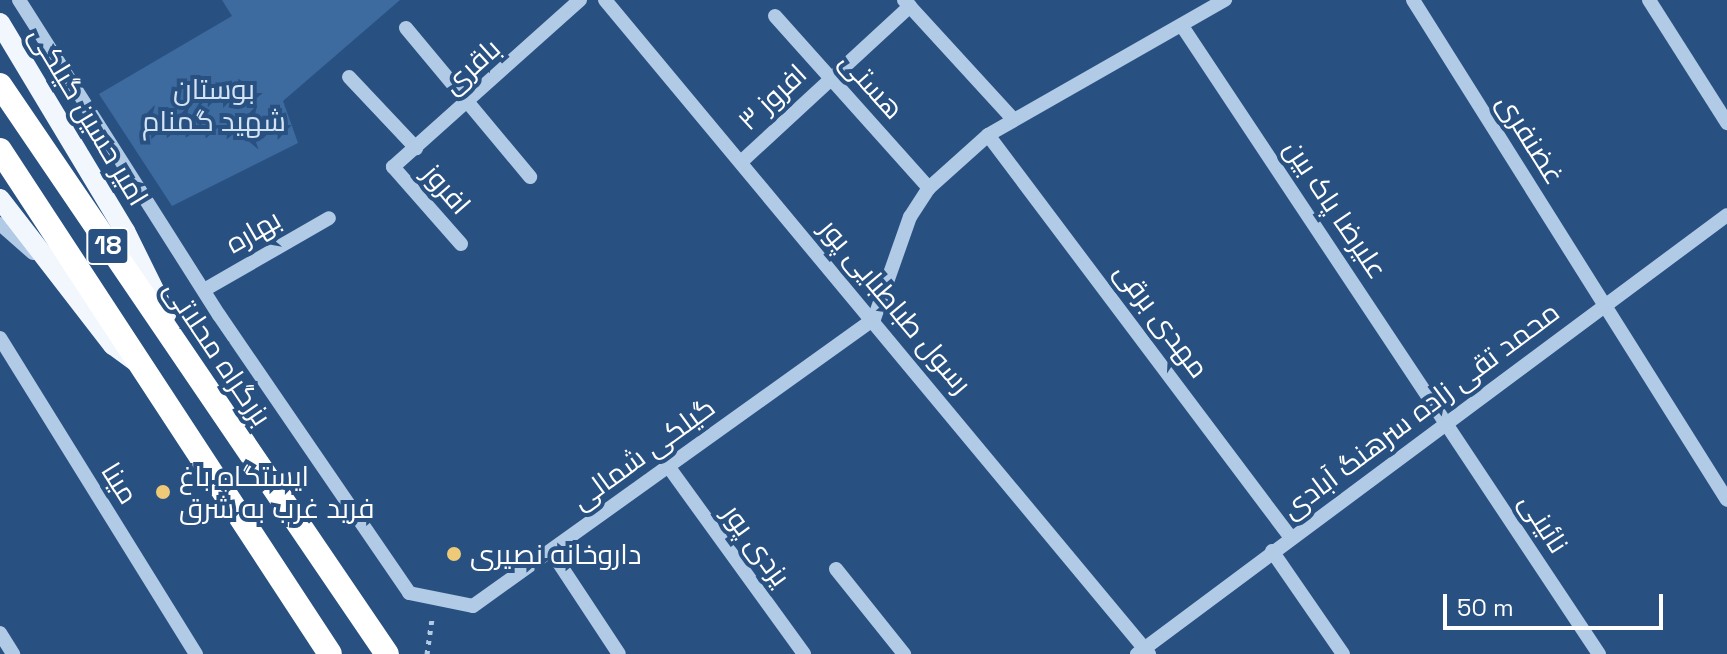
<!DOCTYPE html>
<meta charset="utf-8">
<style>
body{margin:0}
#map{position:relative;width:1727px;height:654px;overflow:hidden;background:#285182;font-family:"Space Grotesk",Cairo,sans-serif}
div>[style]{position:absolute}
.green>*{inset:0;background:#3d6b9f}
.path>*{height:5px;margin-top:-2.5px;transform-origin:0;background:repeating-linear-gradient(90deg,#b1cae6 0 4px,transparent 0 10px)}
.minor>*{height:14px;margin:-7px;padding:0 7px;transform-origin:7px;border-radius:7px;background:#b1cae6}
.major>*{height:20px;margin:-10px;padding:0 10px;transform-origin:10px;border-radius:10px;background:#f2f6fd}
.highway>*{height:24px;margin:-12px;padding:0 12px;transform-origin:12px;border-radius:12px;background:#fff}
.dots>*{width:22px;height:22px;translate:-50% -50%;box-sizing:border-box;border:4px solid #285182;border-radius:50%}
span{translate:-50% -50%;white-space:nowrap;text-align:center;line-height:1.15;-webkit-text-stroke:8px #285182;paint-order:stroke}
.shield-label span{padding:2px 6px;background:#285182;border:2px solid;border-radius:6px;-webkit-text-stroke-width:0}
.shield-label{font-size:26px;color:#fff;font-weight:700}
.street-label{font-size:28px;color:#fff}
.park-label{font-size:28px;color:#d4e4f5}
.poi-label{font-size:28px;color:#fff}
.left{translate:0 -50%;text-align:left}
.scale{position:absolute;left:1443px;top:594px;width:220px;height:36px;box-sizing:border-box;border:4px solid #fff;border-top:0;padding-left:10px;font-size:24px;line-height:28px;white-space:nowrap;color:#fff;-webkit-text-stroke:6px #285182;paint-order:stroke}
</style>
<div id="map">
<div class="green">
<i style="clip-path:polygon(222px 0,400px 0,283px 101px,298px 143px,172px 206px,99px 94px,232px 16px)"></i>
</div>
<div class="path">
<i style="left:427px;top:654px;width:37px;rotate:-82deg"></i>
</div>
<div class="minor">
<i style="left:19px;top:0;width:373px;rotate:57.6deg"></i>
<i style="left:219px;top:315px;width:337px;rotate:55.6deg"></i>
<i style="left:409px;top:593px;width:65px;rotate:11.5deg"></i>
<i style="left:473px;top:606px;width:493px;rotate:-35.6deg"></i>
<i style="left:874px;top:319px;width:108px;rotate:-70.6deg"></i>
<i style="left:910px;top:217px;width:35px;rotate:-57deg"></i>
<i style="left:929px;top:188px;width:79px;rotate:-41.9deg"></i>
<i style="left:988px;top:135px;width:273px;rotate:-29.7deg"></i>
<i style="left:605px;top:0;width:851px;rotate:50.25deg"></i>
<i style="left:904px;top:0;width:160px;rotate:47.5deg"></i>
<i style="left:1413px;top:0;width:590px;rotate:57.87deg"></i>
<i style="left:1649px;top:0;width:146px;rotate:57.6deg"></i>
<i style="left:775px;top:16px;width:231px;rotate:48.2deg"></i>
<i style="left:1182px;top:26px;width:754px;rotate:56.42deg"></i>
<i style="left:406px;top:28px;width:194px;rotate:50.2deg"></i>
<i style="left:349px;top:77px;width:98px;rotate:46.7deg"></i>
<i style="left:988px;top:135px;width:504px;rotate:53.06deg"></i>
<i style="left:741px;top:162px;width:230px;rotate:-42.7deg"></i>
<i style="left:0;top:224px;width:44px;rotate:41.3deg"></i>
<i style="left:461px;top:244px;width:103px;rotate:-131.4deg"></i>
<i style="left:393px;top:167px;width:251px;rotate:-41.8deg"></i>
<i style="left:204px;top:290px;width:144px;rotate:-29.9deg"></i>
<i style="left:0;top:338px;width:372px;rotate:58.2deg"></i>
<i style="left:668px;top:466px;width:232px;rotate:54.1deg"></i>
<i style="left:551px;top:551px;width:123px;rotate:56.6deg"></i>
<i style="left:1272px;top:551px;width:125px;rotate:55.4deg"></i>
<i style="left:836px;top:569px;width:109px;rotate:51.3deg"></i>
<i style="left:0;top:633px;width:25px;rotate:58deg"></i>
<i style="left:1137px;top:654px;width:735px;rotate:-36.65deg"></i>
</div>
<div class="major">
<i style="left:0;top:23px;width:243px;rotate:59deg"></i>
<i style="left:125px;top:231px;width:93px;rotate:63.7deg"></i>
<i style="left:0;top:199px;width:185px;rotate:52.3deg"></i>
<i style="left:113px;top:345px;width:27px;rotate:36deg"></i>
</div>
<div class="highway">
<i style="left:0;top:85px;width:688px;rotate:55.78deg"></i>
<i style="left:0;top:150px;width:602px;rotate:56.78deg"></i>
</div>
<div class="dots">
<i style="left:163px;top:492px;background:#edc978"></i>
<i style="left:454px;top:554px;background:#edc978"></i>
</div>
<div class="shield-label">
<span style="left:108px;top:246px">18</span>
</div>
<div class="street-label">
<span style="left:471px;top:66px;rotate:-42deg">باقری</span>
<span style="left:872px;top:85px;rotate:48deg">هستی</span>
<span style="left:772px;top:97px;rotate:-43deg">افروز ۳</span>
<span style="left:89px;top:116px;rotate:59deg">امیر حسین گیلکی</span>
<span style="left:1531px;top:139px;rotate:58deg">غضنفری</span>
<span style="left:447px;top:189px;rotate:49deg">افروز</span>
<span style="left:1336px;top:209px;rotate:56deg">علیرضا پاک بین</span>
<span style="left:253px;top:231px;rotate:-30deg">بهاره</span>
<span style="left:896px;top:306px;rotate:50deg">رسول طباطبایی پور</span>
<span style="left:1162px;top:320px;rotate:53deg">مهدی برقی</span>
<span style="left:218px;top:353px;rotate:56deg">بزرگراه محلاتی</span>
<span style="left:1420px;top:410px;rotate:-37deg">محمد تقی زاده سرهنگ آبادی</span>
<span style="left:643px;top:453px;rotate:-36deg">گيلکی شمالی</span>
<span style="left:120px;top:483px;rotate:58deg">مینا</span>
<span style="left:1544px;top:523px;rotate:57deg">نائینی</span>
<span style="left:757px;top:545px;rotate:54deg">یزدی پور</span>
</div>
<div class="park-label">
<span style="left:214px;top:105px">بوستان<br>شهید گمنام</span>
</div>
<div class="poi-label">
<span class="left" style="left:179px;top:492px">ایستگاه باغ<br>فرید غرب به شرق</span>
<span class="left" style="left:470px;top:554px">داروخانه نصیری</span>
</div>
<div class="scale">50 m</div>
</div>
